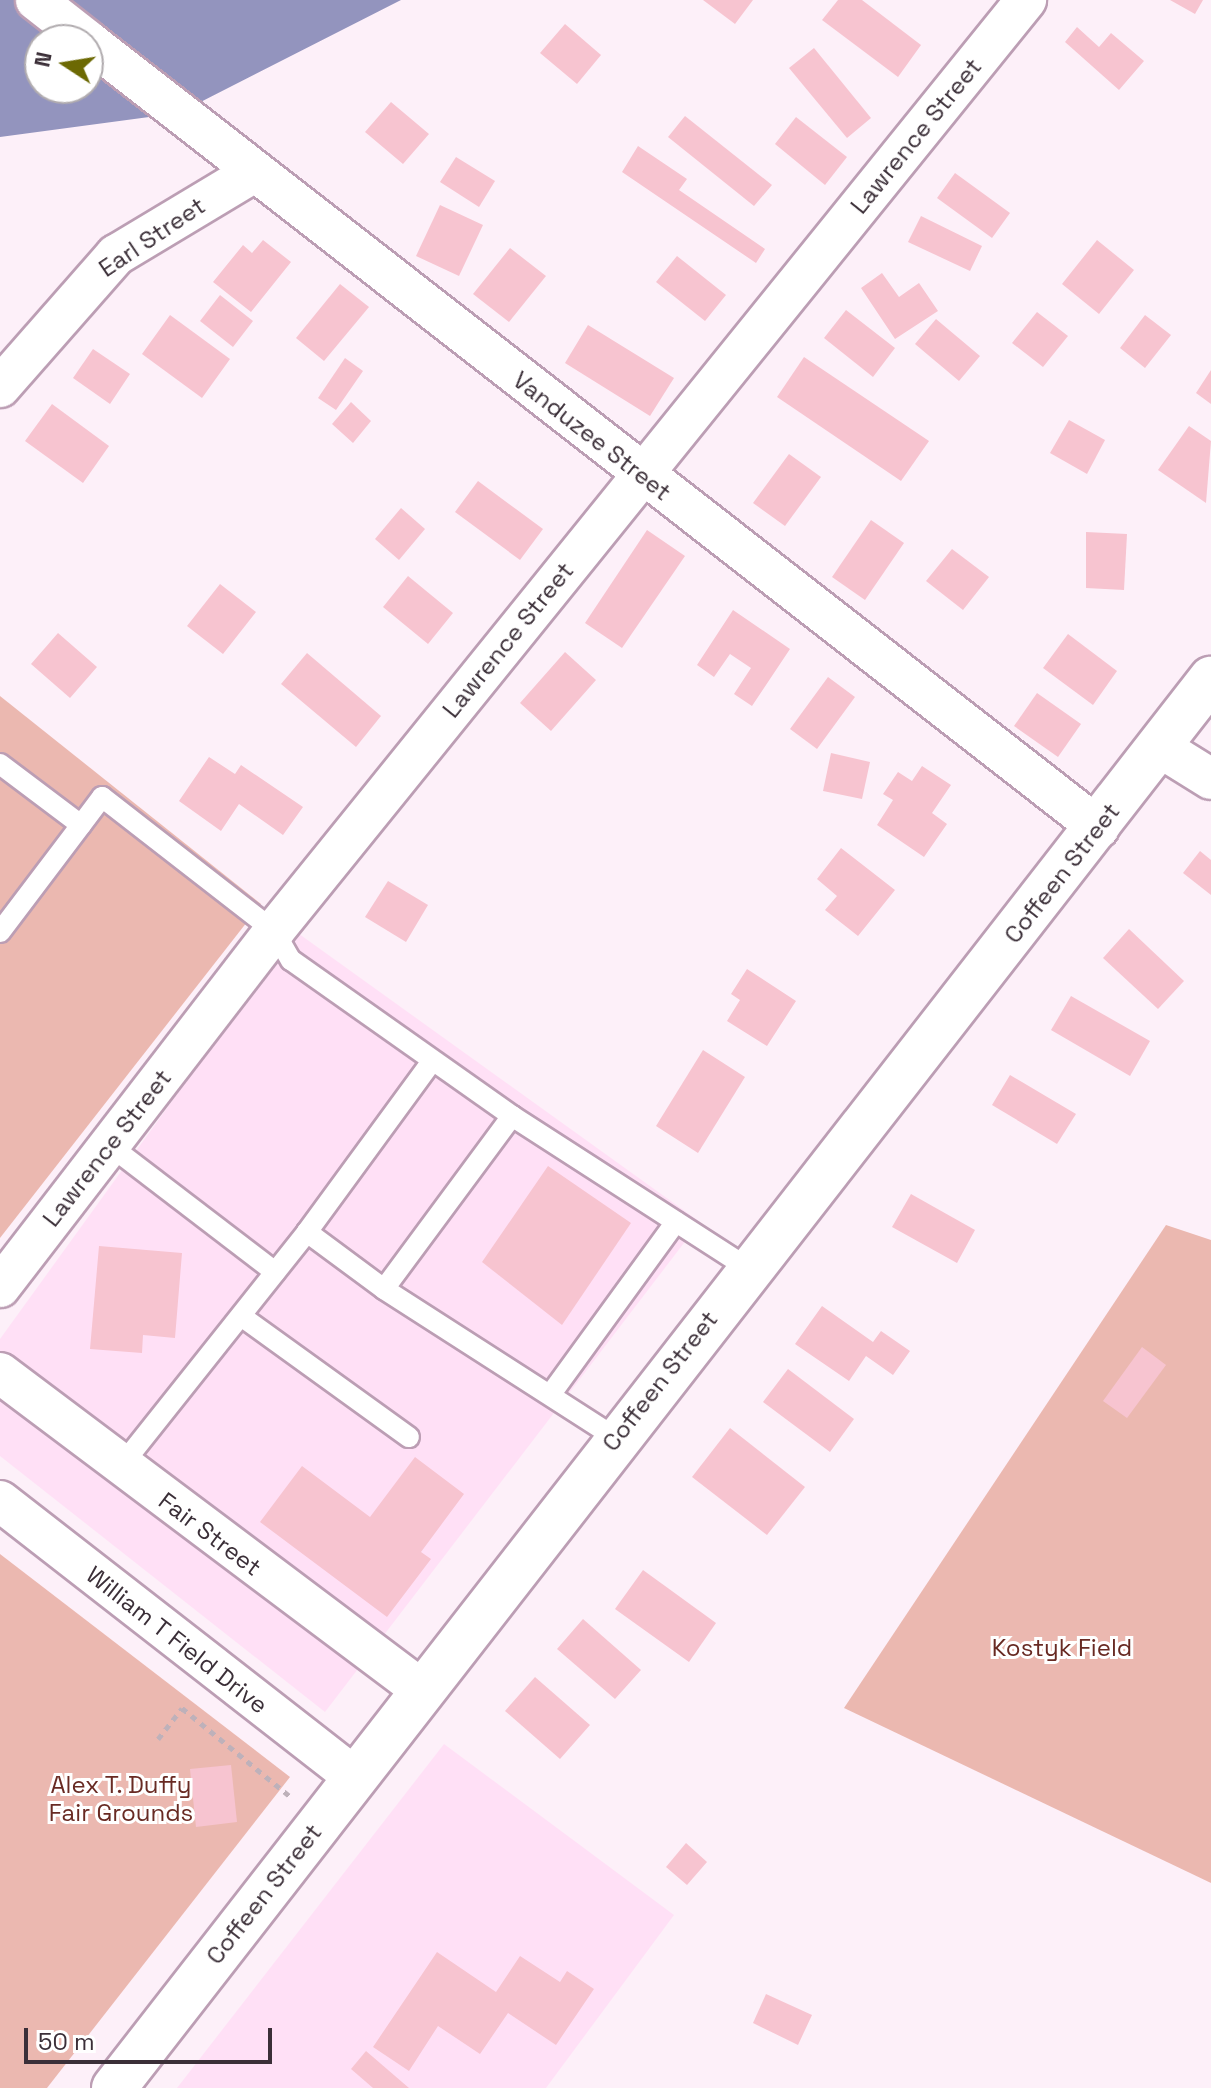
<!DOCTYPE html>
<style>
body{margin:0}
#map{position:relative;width:1211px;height:2088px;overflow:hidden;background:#fdf0f9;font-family:"Space Grotesk",sans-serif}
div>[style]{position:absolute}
.built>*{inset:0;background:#ffe0f6}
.green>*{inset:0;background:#ebb8b0}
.water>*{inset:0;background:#9394be}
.building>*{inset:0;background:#f7c4d0}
.path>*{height:5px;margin-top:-2.5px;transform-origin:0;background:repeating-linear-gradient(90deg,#beb1ba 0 6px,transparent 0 12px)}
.roads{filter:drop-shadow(2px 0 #bc9eb4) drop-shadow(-2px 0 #bc9eb4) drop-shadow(0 2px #bc9eb4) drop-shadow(0 -2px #bc9eb4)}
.service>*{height:20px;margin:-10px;padding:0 10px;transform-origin:10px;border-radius:10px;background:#fff}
.minor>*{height:40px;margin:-20px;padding:0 20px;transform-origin:20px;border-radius:20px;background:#fff}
.secondary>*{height:44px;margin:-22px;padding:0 22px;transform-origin:22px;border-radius:22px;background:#fff}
span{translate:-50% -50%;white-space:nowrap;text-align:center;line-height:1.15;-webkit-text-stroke:6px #fff;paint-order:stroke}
.street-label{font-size:24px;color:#3b2f38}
.park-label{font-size:24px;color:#682a23}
.north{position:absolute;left:24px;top:24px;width:80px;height:80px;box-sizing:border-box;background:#fff;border:2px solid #b1acaf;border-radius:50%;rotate:282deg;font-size:22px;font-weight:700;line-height:32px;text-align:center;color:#3b2f38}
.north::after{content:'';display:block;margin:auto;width:28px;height:36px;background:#6c6903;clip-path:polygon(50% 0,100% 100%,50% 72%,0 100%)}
.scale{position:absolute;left:24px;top:2028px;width:248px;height:36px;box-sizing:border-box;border:4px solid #3b2f38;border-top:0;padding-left:10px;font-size:24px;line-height:28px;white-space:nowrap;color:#3b2f38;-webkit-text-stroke:6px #fff;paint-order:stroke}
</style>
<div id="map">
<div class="built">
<i style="clip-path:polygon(295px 931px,700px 1222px,325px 1712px,0 1456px,0 1339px)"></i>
<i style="clip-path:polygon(444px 1744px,674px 1915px,546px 2088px,177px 2088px)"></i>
</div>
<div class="green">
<i style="clip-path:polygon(0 696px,261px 904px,0 1238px)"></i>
<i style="clip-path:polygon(1166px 1225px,1211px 1240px,1211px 1883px,844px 1708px)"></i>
<i style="clip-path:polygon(0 1554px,290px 1777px,47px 2088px,0 2088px)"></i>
</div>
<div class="water">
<i style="clip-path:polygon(evenodd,0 0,401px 0,179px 113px,0 137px,0 0,40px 40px,88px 40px,88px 88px,40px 88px,40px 40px)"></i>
</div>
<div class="building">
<i style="clip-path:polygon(703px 0,753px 0,735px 24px)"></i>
<i style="clip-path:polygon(838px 0,862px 0,921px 45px,898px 77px,822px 20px)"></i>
<i style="clip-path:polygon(1170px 0,1203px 0,1195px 14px)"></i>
<i style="clip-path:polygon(565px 24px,601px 55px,577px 84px,540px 53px)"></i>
<i style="clip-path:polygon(1077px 27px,1099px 47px,1111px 33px,1144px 61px,1119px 90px,1065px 42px)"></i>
<i style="clip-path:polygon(814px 48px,871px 118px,847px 138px,789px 68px)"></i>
<i style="clip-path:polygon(391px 102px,429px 134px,403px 164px,365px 132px)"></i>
<i style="clip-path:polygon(685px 116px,772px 185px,754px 206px,668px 137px)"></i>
<i style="clip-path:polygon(796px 117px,847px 157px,825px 185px,775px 144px)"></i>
<i style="clip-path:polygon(638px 146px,687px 179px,679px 190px,765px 249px,756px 263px,622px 172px)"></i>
<i style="clip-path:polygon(456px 157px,495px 181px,479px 207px,440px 182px)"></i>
<i style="clip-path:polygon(955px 173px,1010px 213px,992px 238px,937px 198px)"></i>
<i style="clip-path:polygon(440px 205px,483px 225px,459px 276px,416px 256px)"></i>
<i style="clip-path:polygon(921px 216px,982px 246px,970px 271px,908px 242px)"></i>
<i style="clip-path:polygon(263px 240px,291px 262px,251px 312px,213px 282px,243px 245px,252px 253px)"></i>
<i style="clip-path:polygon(1097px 240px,1134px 270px,1099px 314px,1062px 284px)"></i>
<i style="clip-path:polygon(510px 248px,546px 276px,509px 322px,473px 294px)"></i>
<i style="clip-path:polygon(677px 256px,726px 295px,705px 321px,656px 282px)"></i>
<i style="clip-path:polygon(882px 273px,899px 297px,919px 283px,938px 311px,895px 339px,861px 288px)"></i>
<i style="clip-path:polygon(340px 284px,369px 307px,324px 361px,296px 338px)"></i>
<i style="clip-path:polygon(220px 295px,253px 321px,233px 347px,200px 321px)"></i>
<i style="clip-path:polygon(846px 310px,895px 348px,873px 377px,824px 338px)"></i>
<i style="clip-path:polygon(1037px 312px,1068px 336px,1043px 367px,1012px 343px)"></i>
<i style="clip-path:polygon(170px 315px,230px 359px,202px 398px,142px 354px)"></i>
<i style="clip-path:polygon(1145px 315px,1171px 335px,1145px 368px,1120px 348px)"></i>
<i style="clip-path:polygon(936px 319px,980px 356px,959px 381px,915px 344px)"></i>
<i style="clip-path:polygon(588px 325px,674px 378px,650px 416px,565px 363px)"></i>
<i style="clip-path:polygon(93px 349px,130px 374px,110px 404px,73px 378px)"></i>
<i style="clip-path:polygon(804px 357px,929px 441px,901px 481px,777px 397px)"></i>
<i style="clip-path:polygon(345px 358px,363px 371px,336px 410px,318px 398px)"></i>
<i style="clip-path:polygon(1211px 370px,1211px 404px,1196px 393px)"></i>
<i style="clip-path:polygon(351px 402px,371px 421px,353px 443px,332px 424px)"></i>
<i style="clip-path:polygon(52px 404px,109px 446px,83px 483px,25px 441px)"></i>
<i style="clip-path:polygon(1069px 420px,1105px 440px,1087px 474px,1050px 453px)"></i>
<i style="clip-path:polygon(1189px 426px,1211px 441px,1206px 503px,1158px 470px)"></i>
<i style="clip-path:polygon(789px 454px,821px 477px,785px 526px,753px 503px)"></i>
<i style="clip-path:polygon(478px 481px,543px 529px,520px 560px,455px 512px)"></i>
<i style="clip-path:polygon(401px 508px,425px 529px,399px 560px,375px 539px)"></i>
<i style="clip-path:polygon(871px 520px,904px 543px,865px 600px,832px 577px)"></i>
<i style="clip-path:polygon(647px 530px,685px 556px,622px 648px,585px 623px)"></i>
<i style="clip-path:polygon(1086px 532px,1127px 534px,1124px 590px,1086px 588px)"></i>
<i style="clip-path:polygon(952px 549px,989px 577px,963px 610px,926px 581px)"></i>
<i style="clip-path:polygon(408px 576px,453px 613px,428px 644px,383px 607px)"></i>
<i style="clip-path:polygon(220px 584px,256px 612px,223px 654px,187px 626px)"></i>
<i style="clip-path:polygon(733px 610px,790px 649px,752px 706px,734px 694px,751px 668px,730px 654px,714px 677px,697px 665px)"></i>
<i style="clip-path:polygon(58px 633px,97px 667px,70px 698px,31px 664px)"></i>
<i style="clip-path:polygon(1068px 634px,1117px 671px,1093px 705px,1043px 668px)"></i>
<i style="clip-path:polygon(565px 652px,596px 680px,551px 731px,520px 703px)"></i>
<i style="clip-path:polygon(307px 653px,381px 716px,356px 747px,281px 684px)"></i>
<i style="clip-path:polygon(828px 677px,855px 697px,817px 749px,790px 729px)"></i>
<i style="clip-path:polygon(1037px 693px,1081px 724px,1058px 757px,1014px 726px)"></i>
<i style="clip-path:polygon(831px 753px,870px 762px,862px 799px,823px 791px)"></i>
<i style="clip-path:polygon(209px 757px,235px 774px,241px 765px,303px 807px,283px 835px,239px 804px,221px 831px,179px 801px)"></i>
<i style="clip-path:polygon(922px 766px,951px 785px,932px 813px,947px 824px,924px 857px,877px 825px,893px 800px,883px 794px,898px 772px,912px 781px)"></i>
<i style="clip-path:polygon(841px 848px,895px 890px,858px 936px,825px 910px,837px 896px,817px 879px)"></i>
<i style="clip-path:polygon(1200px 851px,1211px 860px,1211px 895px,1183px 873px)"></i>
<i style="clip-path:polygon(388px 881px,428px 905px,406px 942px,365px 917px)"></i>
<i style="clip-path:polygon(1129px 929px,1184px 981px,1158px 1009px,1103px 958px)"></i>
<i style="clip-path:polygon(747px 969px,796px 1001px,767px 1046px,727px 1021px,740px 1000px,731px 994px)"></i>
<i style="clip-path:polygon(1071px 996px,1150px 1041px,1130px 1076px,1051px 1030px)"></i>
<i style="clip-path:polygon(703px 1050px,745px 1077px,698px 1153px,656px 1126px)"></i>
<i style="clip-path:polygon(1010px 1075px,1076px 1114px,1057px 1144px,992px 1105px)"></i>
<i style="clip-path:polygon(548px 1166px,631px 1223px,562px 1325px,482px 1262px)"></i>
<i style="clip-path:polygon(911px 1194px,975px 1230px,957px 1263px,892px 1227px)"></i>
<i style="clip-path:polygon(99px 1246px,182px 1253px,175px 1338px,143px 1335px,142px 1353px,90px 1349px)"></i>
<i style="clip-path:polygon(822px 1306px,873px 1342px,881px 1331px,910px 1351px,893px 1375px,866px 1356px,849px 1381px,795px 1344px)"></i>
<i style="clip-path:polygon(1142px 1347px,1166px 1365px,1127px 1418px,1103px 1401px)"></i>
<i style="clip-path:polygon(788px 1369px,854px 1419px,830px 1452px,763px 1402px)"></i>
<i style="clip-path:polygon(730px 1428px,805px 1487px,767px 1535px,692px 1477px)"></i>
<i style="clip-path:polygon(415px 1457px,464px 1494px,421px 1552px,431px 1559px,387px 1617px,260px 1522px,302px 1466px,370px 1517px)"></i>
<i style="clip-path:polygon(643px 1570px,716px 1623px,689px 1662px,615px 1609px)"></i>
<i style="clip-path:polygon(583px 1619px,641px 1670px,615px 1699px,557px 1649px)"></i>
<i style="clip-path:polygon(535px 1677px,590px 1725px,560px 1759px,505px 1711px)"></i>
<i style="clip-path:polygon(231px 1765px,237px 1822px,196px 1827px,190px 1769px)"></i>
<i style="clip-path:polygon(686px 1843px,707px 1862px,687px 1885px,666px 1867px)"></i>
<i style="clip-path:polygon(437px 1952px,496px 1992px,520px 1956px,560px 1982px,567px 1971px,594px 1989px,556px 2045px,508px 2013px,480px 2054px,438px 2026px,409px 2071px,373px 2047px)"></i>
<i style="clip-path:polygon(766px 1994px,812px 2015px,798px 2045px,753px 2023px)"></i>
<i style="clip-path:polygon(366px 2051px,409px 2088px,373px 2088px,351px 2069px)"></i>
</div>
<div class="path">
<i style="left:158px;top:1739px;width:39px;rotate:-52deg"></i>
<i style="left:182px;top:1708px;width:142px;rotate:39.3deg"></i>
</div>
<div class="roads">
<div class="service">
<i style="left:0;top:764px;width:101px;rotate:37deg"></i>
<i style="left:81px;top:825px;width:134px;rotate:127.1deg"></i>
<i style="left:81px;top:825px;width:35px;rotate:-53deg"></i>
<i style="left:102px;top:797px;width:218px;rotate:37.9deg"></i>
<i style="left:274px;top:931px;width:34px;rotate:60deg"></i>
<i style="left:291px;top:960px;width:271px;rotate:35.2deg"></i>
<i style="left:512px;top:1116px;width:281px;rotate:32.8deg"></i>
<i style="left:512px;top:1116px;width:215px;rotate:126.5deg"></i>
<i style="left:384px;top:1289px;width:276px;rotate:32.7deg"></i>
<i style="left:109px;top:1145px;width:209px;rotate:37.4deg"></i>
<i style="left:384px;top:1289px;width:96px;rotate:-143.5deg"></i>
<i style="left:307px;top:1232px;width:212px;rotate:-53.8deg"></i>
<i style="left:241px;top:1316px;width:207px;rotate:35.8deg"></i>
<i style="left:553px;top:1391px;width:209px;rotate:-54deg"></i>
<i style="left:121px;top:1466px;width:299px;rotate:-51.5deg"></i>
</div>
<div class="minor">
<i style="left:36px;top:0;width:65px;rotate:38.1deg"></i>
<i style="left:88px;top:41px;width:1281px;rotate:37.9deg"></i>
<i style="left:0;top:387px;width:176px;rotate:-48.7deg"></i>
<i style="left:116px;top:255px;width:161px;rotate:-31deg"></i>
<i style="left:1158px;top:746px;width:62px;rotate:31.9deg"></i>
<i style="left:0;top:1287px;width:449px;rotate:-52.4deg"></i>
<i style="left:274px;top:931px;width:1197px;rotate:-51.07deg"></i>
<i style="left:0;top:1373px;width:529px;rotate:36.93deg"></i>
<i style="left:0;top:1501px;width:450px;rotate:37.9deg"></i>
</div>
<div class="secondary">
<i style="left:114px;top:2088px;width:1786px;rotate:-52.1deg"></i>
</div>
</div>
<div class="street-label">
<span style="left:916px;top:136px;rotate:-51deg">Lawrence Street</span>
<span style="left:152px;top:237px;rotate:-34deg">Earl Street</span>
<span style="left:592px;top:436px;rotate:38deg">Vanduzee Street</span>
<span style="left:508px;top:640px;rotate:-51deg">Lawrence Street</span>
<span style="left:1062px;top:873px;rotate:-52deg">Coffeen Street</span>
<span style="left:107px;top:1148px;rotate:-52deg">Lawrence Street</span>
<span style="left:660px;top:1381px;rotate:-52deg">Coffeen Street</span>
<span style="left:210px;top:1534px;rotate:37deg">Fair Street</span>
<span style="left:177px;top:1640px;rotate:38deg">William T Field Drive</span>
<span style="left:264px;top:1894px;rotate:-52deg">Coffeen Street</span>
</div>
<div class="park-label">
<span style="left:1062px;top:1648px">Kostyk Field</span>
<span style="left:121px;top:1799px">Alex T. Duffy<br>Fair Grounds</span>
</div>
<div class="north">N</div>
<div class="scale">50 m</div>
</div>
